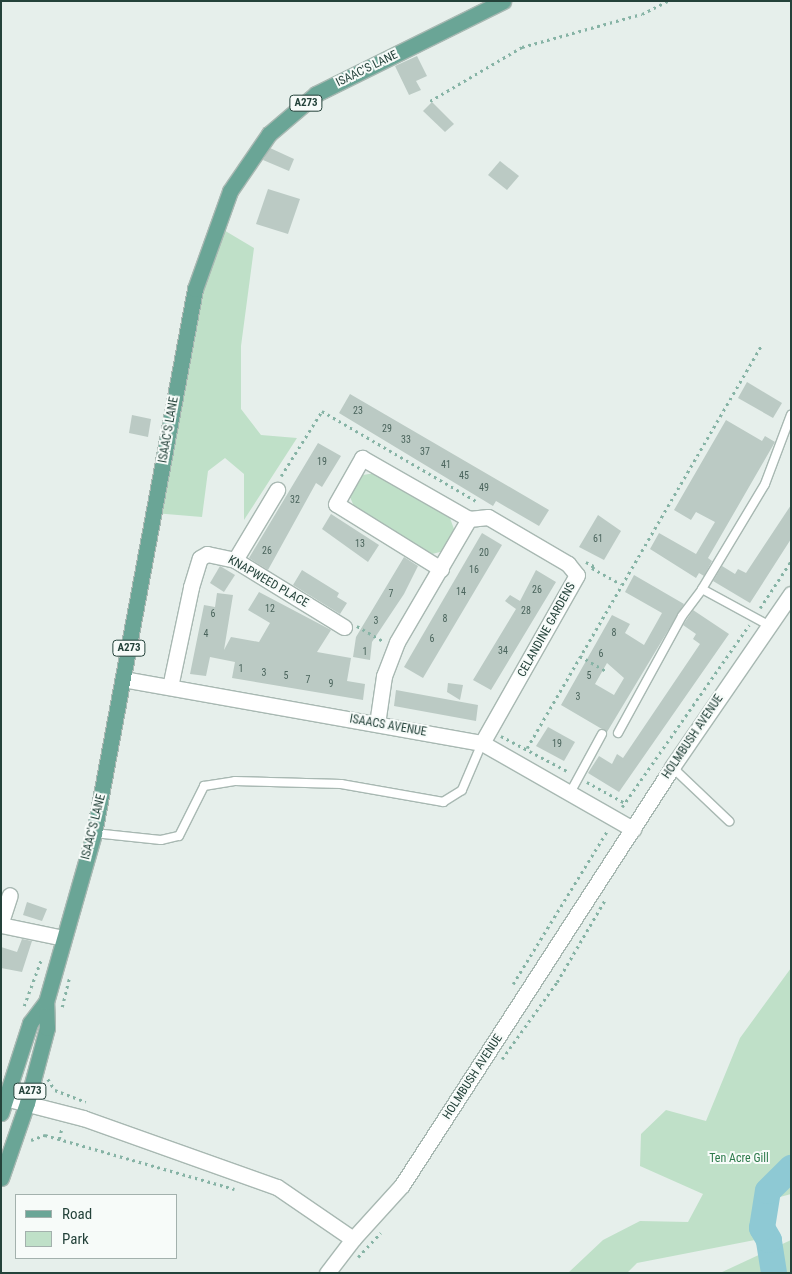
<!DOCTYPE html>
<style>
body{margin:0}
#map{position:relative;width:792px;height:1274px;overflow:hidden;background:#e6efeb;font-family:"Roboto Condensed",sans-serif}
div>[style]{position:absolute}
.green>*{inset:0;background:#bfe0c8}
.river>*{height:26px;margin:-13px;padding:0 13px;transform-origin:13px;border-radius:13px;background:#8ec9d4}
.building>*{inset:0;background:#bbcac4}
.path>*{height:2.5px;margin-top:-1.25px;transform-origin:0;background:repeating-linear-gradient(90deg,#86b3a5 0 2.5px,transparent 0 6.5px)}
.roads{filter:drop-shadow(1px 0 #a8b8b2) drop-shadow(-1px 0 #a8b8b2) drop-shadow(0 1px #a8b8b2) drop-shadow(0 -1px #a8b8b2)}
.service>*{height:8px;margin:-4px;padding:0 4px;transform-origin:4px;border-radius:4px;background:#fff}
.minor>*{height:15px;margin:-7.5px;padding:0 7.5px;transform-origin:7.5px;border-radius:7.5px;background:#fff}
.tertiary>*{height:15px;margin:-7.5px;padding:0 7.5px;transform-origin:7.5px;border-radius:7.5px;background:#fff}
.primary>*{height:15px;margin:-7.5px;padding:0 7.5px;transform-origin:7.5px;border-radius:7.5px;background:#6aa596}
span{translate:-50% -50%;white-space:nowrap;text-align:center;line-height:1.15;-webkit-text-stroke:4px #f7fbf9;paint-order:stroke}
.number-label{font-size:10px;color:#4a645c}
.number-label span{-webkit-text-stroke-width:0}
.shield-label span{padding:1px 4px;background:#f7fbf9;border:1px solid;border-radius:4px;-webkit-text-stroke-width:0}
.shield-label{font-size:11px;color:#24423a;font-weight:700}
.street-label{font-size:12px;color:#24423a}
.park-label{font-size:12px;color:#2d7a4b}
.frame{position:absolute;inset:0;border:2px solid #24423a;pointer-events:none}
.legend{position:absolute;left:15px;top:1194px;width:162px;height:65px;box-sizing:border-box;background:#f7fbf9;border:1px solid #a3b1ad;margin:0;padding:6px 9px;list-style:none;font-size:15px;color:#24423a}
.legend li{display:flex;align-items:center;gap:10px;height:25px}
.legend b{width:25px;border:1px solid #a3b1ad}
</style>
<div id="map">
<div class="green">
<i style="clip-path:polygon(217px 226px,254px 248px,241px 346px,241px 409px,261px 435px,297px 438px,244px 520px,244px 474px,225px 458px,208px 471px,202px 517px,154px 513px,195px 289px)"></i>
<i style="clip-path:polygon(375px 473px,450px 518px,455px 532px,444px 551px,432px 554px,355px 509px,350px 497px,363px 475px)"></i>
<i style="clip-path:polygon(791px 968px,791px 1194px,769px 1200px,760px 1239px,637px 1263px,627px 1273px,568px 1273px,603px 1240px,640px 1221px,688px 1222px,703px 1194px,640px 1166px,641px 1134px,666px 1110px,706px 1121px,740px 1038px)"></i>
<i style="clip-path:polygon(791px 1240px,791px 1273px,720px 1273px)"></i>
</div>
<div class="river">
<i style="left:774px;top:1273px;width:33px;rotate:-99deg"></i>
<i style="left:769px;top:1240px;width:14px;rotate:-120deg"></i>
<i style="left:762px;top:1228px;width:37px;rotate:-81deg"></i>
<i style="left:768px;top:1191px;width:33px;rotate:-45deg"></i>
</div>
<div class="building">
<i style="clip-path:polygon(417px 56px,427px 76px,416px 81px,421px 90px,409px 95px,395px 66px)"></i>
<i style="clip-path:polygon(432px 102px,454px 124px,445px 132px,423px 111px)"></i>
<i style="clip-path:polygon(270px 148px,294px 159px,289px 171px,263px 160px)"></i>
<i style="clip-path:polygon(500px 161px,519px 176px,507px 190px,488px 175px)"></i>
<i style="clip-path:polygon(268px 189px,300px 199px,288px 234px,256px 224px)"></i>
<i style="clip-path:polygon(747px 382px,782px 403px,773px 418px,738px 398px)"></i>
<i style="clip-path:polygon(350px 394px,549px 510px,539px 526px,496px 501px,493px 506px,339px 413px)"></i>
<i style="clip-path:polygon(132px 415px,151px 419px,148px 437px,129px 433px)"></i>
<i style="clip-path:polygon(726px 420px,762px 441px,765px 436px,775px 442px,708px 558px,712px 561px,704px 576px,699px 573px,696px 578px,650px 549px,659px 533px,696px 554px,715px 522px,696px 512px,691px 520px,674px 510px)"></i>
<i style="clip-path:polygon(318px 443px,341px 456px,322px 487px,316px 483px,268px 570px,249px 558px)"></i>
<i style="clip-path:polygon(791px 505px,791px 539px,750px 603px,713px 581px,722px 566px,735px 574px,738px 569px,746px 573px)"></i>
<i style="clip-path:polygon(331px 514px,379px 545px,368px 562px,322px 529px)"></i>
<i style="clip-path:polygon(598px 515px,621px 531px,604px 560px,579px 547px)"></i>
<i style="clip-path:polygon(482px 533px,502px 545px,423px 678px,404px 667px)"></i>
<i style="clip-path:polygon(404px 557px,418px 566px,404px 594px,372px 642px,370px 660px,353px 657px,356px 637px)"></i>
<i style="clip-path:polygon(220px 566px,235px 575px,224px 592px,210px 583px)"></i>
<i style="clip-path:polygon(302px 570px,339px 593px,337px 597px,347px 603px,340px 614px,293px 585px)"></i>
<i style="clip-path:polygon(536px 570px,556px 582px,491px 690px,473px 680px,516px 609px,505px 601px,510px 595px,520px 601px)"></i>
<i style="clip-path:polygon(evenodd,634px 575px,684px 604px,607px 732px,561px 705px,612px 615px,630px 624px,625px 633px,644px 645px,662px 613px,625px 592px,634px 575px,607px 663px,624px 678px,614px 695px,595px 684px,607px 663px)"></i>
<i style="clip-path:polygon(259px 592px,331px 630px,317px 652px,351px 658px,347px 681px,365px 684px,363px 700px,232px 678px,235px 662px,210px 657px,206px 676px,190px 674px,204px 605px,215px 607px,217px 593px,233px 595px,224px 650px,231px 637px,259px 642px,270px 623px,248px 610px)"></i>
<i style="clip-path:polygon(693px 610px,729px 634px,619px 792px,588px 773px,599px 756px,612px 764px,617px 754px,623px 758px,700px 644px,693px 639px,696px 634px,683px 625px)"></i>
<i style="clip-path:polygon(448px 683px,463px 685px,460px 700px,447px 692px)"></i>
<i style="clip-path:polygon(396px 690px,478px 705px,476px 721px,394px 706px)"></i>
<i style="clip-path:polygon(548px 727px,575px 742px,564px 761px,536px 746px)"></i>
<i style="clip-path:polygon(27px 902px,47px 909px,42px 921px,23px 915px)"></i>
<i style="clip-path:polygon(22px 939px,32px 941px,22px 972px,1px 968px,1px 947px,17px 952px)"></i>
</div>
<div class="path">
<i style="left:430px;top:101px;width:107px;rotate:-30.4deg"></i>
<i style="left:522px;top:47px;width:124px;rotate:-15.4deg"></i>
<i style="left:642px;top:14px;width:29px;rotate:-27deg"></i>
<i style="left:281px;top:476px;width:77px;rotate:-57.8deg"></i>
<i style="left:322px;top:411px;width:181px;rotate:30.3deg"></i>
<i style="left:586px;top:562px;width:9px;rotate:27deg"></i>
<i style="left:594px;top:566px;width:6px;rotate:121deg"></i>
<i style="left:592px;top:568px;width:33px;rotate:29deg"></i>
<i style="left:760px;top:608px;width:56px;rotate:-56.6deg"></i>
<i style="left:357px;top:626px;width:30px;rotate:30deg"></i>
<i style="left:580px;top:656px;width:32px;rotate:30deg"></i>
<i style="left:501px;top:736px;width:77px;rotate:27.9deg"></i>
<i style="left:527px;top:748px;width:467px;rotate:-59.8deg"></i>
<i style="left:587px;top:782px;width:43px;rotate:28.9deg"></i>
<i style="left:622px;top:807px;width:222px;rotate:-55.1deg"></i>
<i style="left:513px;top:984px;width:180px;rotate:-58.4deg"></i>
<i style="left:24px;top:1006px;width:49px;rotate:-69.7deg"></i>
<i style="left:62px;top:1007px;width:32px;rotate:-76deg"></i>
<i style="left:502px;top:1059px;width:95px;rotate:-54.5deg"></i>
<i style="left:557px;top:982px;width:97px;rotate:-59.7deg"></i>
<i style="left:48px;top:1079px;width:13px;rotate:58deg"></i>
<i style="left:55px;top:1090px;width:33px;rotate:21deg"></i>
<i style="left:59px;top:1139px;width:12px;rotate:-76deg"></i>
<i style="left:31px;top:1140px;width:15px;rotate:-20deg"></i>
<i style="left:45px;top:1135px;width:197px;rotate:15.9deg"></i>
<i style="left:358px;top:1257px;width:33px;rotate:-47deg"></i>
</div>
<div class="roads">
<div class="service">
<i style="left:702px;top:589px;width:122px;rotate:-59deg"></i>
<i style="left:765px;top:484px;width:74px;rotate:-69.4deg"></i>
<i style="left:618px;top:733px;width:133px;rotate:-61.3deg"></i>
<i style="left:682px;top:616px;width:34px;rotate:-53deg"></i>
<i style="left:702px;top:589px;width:77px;rotate:28.6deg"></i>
<i style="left:672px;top:767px;width:79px;rotate:43.5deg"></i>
<i style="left:570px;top:793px;width:67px;rotate:-61.5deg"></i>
<i style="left:94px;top:833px;width:67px;rotate:6deg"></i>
<i style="left:161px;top:840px;width:18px;rotate:-13deg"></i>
<i style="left:179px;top:836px;width:56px;rotate:-63.4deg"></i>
<i style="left:204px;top:786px;width:31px;rotate:-9deg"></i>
<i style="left:235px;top:781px;width:106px;rotate:1.6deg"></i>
<i style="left:341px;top:784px;width:104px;rotate:10deg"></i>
<i style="left:443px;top:802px;width:22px;rotate:-32deg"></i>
<i style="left:462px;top:790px;width:51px;rotate:-66.9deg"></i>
</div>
<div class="minor">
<i style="left:235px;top:560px;width:82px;rotate:-59deg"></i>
<i style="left:441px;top:569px;width:123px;rotate:-148.2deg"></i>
<i style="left:336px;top:504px;width:53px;rotate:-60.5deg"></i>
<i style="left:362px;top:458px;width:123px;rotate:29.7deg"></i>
<i style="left:123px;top:679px;width:365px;rotate:10.1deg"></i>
<i style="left:482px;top:743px;width:174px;rotate:29.7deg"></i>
<i style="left:170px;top:687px;width:102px;rotate:-78.1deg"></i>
<i style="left:191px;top:587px;width:30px;rotate:-73deg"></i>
<i style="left:200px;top:558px;width:8px;rotate:-30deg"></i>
<i style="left:207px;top:554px;width:29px;rotate:12deg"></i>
<i style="left:235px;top:560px;width:128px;rotate:31.6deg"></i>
<i style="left:377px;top:724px;width:49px;rotate:-81.7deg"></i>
<i style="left:384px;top:676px;width:36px;rotate:-69deg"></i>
<i style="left:397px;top:642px;width:143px;rotate:-59.7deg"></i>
<i style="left:469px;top:519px;width:19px;rotate:-6deg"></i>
<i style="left:488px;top:517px;width:93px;rotate:30.4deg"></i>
<i style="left:568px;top:564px;width:14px;rotate:51deg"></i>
<i style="left:577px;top:575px;width:193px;rotate:119.5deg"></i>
<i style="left:1px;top:922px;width:28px;rotate:-72deg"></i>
<i style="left:1px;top:925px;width:64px;rotate:11.7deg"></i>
<i style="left:327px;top:1273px;width:43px;rotate:-52.6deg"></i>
</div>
<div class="tertiary">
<i style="left:1px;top:1097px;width:85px;rotate:14.4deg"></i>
<i style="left:83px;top:1118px;width:206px;rotate:19.6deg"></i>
<i style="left:277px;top:1187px;width:92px;rotate:34.4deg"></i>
<i style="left:353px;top:1239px;width:73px;rotate:-47.8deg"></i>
<i style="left:402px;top:1185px;width:498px;rotate:-57.1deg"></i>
<i style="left:672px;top:767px;width:210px;rotate:-55.5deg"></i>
</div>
<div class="primary">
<i style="left:1px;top:1113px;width:95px;rotate:-72.1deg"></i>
<i style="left:30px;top:1023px;width:26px;rotate:-53deg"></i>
<i style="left:1px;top:1178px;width:79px;rotate:-70.9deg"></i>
<i style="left:27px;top:1103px;width:78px;rotate:-75.1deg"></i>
<i style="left:47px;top:1028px;width:26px;rotate:-92deg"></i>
<i style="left:46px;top:1002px;width:176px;rotate:-74.1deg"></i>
<i style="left:94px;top:833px;width:553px;rotate:-79.48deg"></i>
<i style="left:195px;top:289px;width:104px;rotate:-70.3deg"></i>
<i style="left:230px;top:191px;width:69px;rotate:-55.6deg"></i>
<i style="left:269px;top:134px;width:62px;rotate:-40.4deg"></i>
<i style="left:316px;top:94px;width:209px;rotate:-26.4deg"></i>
</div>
</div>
<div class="number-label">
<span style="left:358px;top:411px">23</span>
<span style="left:387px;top:429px">29</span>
<span style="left:406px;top:440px">33</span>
<span style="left:425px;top:452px">37</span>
<span style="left:322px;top:462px">19</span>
<span style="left:446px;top:465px">41</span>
<span style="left:464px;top:476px">45</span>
<span style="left:484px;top:488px">49</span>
<span style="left:295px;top:500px">32</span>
<span style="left:598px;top:539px">61</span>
<span style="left:360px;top:544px">13</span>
<span style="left:267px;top:551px">26</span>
<span style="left:484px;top:553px">20</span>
<span style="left:474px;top:570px">16</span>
<span style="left:537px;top:590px">26</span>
<span style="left:461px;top:592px">14</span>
<span style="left:391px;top:594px">7</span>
<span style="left:270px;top:609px">12</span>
<span style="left:526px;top:611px">28</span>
<span style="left:213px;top:614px">6</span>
<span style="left:445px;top:619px">8</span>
<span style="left:376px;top:621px">3</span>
<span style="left:614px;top:633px">8</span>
<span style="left:206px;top:634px">4</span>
<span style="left:432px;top:639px">6</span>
<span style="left:503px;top:651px">34</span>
<span style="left:365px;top:652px">1</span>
<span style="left:601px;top:654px">6</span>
<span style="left:241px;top:669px">1</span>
<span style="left:264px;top:673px">3</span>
<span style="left:286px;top:676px">5</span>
<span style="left:589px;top:676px">5</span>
<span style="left:308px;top:680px">7</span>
<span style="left:331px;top:684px">9</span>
<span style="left:578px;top:697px">3</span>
<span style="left:557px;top:744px">19</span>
</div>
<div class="shield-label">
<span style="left:306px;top:103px">A273</span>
<span style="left:129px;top:648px">A273</span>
<span style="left:30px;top:1091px">A273</span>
</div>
<div class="street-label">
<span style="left:367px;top:69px;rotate:-26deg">ISAAC'S LANE</span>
<span style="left:169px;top:430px;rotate:-80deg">ISAAC'S LANE</span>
<span style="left:268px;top:582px;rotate:30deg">KNAPWEED PLACE</span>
<span style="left:547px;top:630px;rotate:-61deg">CELANDINE GARDENS</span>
<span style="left:388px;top:726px;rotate:10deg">ISAACS AVENUE</span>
<span style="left:693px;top:737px;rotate:-56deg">HOLMBUSH AVENUE</span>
<span style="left:94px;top:827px;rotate:-76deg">ISAAC'S LANE</span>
<span style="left:473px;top:1077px;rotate:-57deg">HOLMBUSH AVENUE</span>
</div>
<div class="park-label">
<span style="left:739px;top:1159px">Ten Acre Gill</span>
</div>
<div class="frame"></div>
<ul class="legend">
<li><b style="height:6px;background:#6aa596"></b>Road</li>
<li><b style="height:14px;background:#bfe0c8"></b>Park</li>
</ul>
</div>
